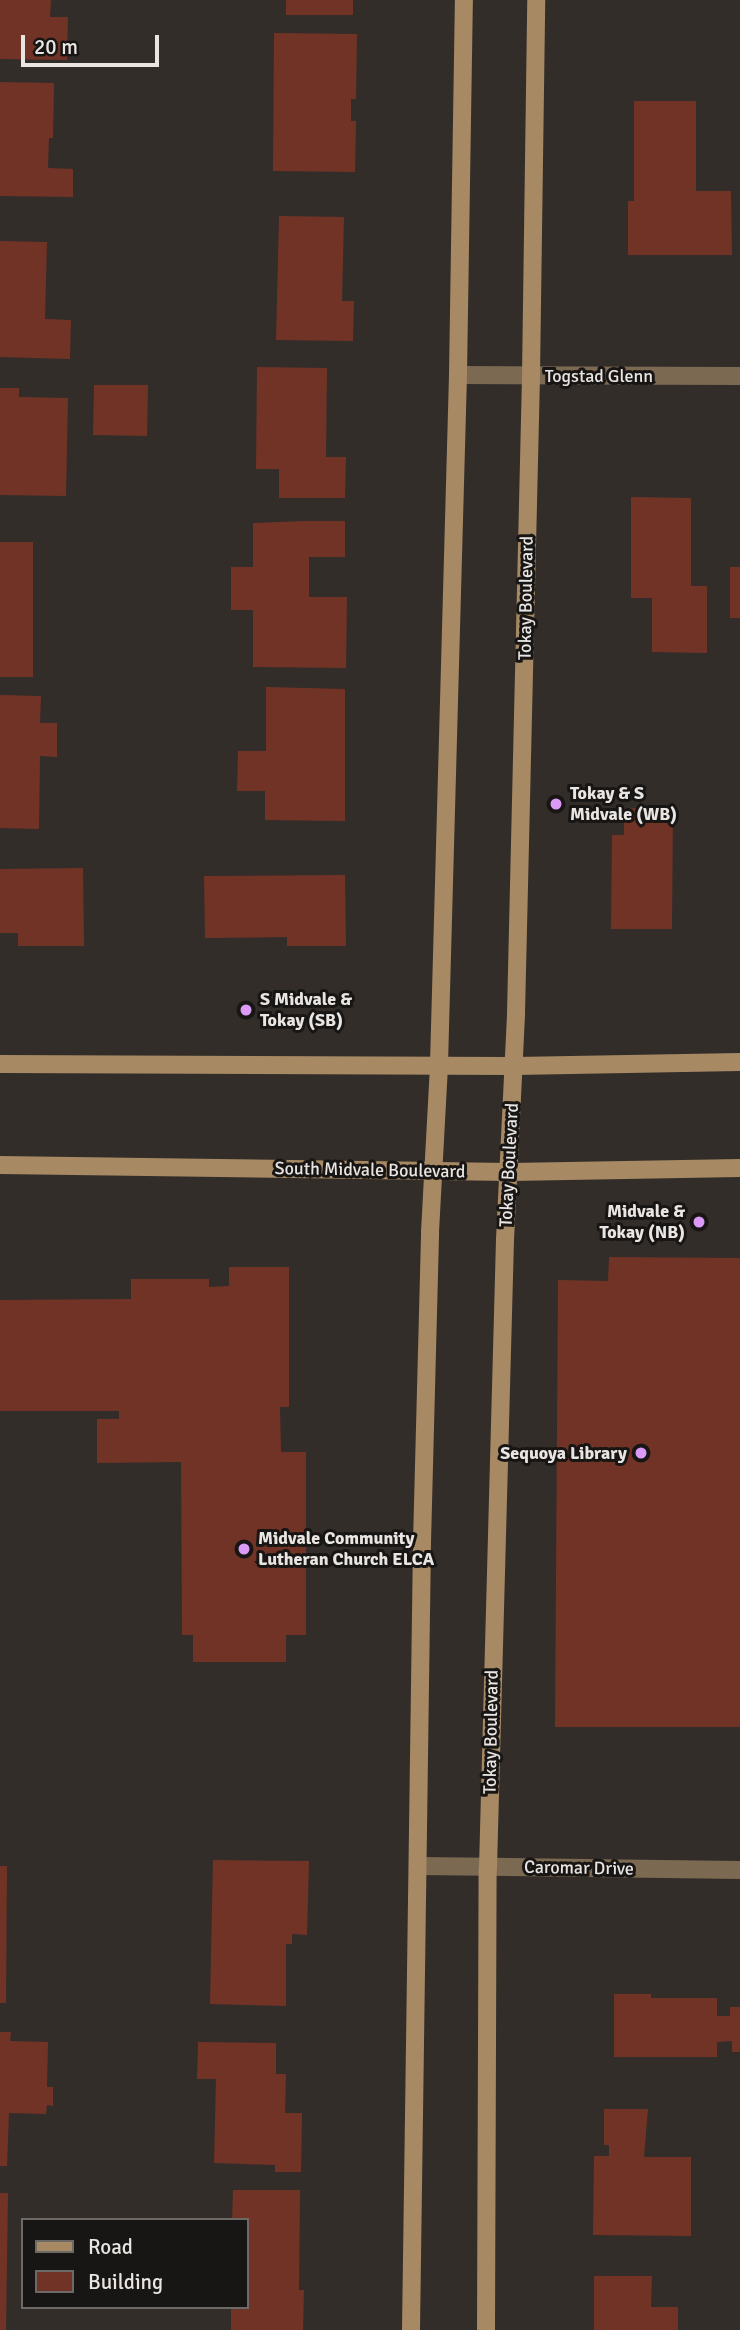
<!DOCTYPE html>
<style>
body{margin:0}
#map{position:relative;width:740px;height:2330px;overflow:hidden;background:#322d29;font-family:Signika,sans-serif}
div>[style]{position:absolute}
.building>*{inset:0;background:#723327}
.street>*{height:18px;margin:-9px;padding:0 9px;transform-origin:9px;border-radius:9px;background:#7c6952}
.secondary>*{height:18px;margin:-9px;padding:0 9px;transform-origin:9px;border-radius:9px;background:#a78964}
.dots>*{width:19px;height:19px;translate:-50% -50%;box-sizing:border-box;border:4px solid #181614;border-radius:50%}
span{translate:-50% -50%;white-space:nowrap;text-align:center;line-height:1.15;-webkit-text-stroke:6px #181614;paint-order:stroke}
.street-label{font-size:18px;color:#e9e5e3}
.poi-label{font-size:18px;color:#e9e5e3;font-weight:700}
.left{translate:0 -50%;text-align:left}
.right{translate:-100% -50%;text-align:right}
.legend{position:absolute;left:21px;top:2218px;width:228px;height:91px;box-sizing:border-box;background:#181614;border:2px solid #6c6967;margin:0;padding:9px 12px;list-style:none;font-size:21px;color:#e9e5e3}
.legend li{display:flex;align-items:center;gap:14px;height:35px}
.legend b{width:35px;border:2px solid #6c6967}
.scale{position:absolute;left:21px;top:35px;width:138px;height:32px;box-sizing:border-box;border:4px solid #e9e5e3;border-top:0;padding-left:9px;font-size:21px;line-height:24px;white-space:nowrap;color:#e9e5e3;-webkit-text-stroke:5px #181614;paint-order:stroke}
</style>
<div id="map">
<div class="building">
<i style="clip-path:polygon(0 0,51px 0,50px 17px,68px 17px,67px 60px,0 59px)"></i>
<i style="clip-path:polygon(286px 0,353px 0,353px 15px,286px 15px)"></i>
<i style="clip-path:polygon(274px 33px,357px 34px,356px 99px,351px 99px,351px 121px,356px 121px,355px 172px,273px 171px)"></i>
<i style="clip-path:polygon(0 82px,54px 83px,53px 138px,49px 138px,48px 168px,73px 169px,73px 197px,0 196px)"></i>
<i style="clip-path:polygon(634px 101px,696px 101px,696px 191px,731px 191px,732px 255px,628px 255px,628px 201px,634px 201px)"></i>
<i style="clip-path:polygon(279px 216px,344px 217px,342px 301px,354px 301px,353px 341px,276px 340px)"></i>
<i style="clip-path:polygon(0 241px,47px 242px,45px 319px,71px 320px,70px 359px,0 357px)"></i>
<i style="clip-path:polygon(257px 367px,327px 368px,326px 457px,346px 457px,345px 498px,279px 498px,279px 469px,256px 469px)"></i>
<i style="clip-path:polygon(94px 385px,148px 385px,147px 436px,93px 435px)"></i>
<i style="clip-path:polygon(0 388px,19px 388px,19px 397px,68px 398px,66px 496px,0 495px)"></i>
<i style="clip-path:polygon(631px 497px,691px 498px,691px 586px,707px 586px,707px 653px,652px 652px,652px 598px,631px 598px)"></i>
<i style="clip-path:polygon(304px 521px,345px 521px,345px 557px,309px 557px,309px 597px,347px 597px,346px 668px,253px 667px,253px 610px,231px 610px,231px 567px,253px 567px,253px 523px)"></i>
<i style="clip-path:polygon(0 542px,33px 542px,33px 677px,0 677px)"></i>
<i style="clip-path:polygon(730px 567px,740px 567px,740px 618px,730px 618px)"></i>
<i style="clip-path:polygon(266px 687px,345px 689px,345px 821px,265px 820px,265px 791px,237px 791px,238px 751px,266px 751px)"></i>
<i style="clip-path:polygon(0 695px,41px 696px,40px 723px,57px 723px,57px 757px,40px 756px,39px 829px,0 828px)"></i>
<i style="clip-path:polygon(624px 808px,673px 809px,672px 929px,611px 929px,612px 835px,624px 835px)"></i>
<i style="clip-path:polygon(83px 868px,84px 946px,18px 946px,18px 933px,0 933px,0 869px)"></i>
<i style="clip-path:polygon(345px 875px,346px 946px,287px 946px,287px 937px,205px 938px,204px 876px)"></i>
<i style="clip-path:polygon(609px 1257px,740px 1258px,740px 1727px,555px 1727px,558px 1280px,608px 1281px)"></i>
<i style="clip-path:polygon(229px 1267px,289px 1267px,289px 1407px,280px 1407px,281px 1452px,306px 1452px,306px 1635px,286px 1635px,286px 1662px,193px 1662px,193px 1635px,182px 1635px,181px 1462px,97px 1463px,97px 1419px,119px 1419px,119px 1411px,0 1411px,0 1300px,131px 1299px,131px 1279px,209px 1279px,209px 1287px,229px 1286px)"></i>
<i style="clip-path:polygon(213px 1860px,309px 1861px,307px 1935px,292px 1934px,292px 1944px,286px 1944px,286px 2006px,210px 2004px)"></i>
<i style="clip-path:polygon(0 1866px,7px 1866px,6px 2003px,0 2003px)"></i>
<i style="clip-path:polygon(614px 1994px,651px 1994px,651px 1998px,717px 1998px,717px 2016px,730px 2016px,730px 2007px,740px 2007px,740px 2052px,732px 2052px,732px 2041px,717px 2042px,717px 2057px,614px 2057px)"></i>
<i style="clip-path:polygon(0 2032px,11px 2032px,10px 2041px,48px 2042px,47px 2087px,53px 2087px,53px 2106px,47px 2105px,46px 2114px,9px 2113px,7px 2166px,0 2166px)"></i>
<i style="clip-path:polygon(198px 2042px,276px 2043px,276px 2074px,286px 2074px,285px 2113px,302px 2113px,301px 2172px,275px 2172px,275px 2165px,214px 2163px,216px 2079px,197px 2079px)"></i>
<i style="clip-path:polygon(604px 2109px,648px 2109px,644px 2157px,691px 2157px,691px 2236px,593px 2235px,594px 2156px,609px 2156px,609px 2145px,604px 2145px)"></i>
<i style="clip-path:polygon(233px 2190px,300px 2190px,299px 2290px,304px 2290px,303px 2330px,231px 2330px,231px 2307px,247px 2307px,247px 2220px,232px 2220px)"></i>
<i style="clip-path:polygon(0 2193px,8px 2193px,6px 2330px,0 2330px)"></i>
<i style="clip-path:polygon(594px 2276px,652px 2276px,651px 2307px,678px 2307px,678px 2330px,594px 2330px)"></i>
</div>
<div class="street">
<i style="left:458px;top:375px;width:282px;rotate:0.2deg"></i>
<i style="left:418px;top:1866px;width:322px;rotate:0.7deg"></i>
</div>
<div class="secondary">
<i style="left:0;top:1064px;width:515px;rotate:0.22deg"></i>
<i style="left:515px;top:1066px;width:225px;rotate:-1deg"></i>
<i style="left:0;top:1165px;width:510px;rotate:0.79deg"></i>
<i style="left:510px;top:1172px;width:230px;rotate:-1deg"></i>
<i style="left:411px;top:2330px;width:788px;rotate:-89.2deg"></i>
<i style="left:422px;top:1542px;width:310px;rotate:-88.5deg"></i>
<i style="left:430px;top:1232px;width:168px;rotate:-86.9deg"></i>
<i style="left:439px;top:1064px;width:689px;rotate:-88.42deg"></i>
<i style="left:458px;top:375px;width:375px;rotate:-89.1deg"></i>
<i style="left:486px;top:2330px;width:462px;rotate:-89.8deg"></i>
<i style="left:488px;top:1868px;width:628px;rotate:-88.45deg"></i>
<i style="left:505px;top:1240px;width:227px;rotate:-87.2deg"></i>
<i style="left:516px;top:1013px;width:637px;rotate:-88.65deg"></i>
<i style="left:531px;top:376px;width:376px;rotate:-89.2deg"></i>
</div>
<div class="dots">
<i style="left:556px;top:804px;background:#da9af6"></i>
<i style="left:246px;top:1010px;background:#da9af6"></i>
<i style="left:699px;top:1222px;background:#da9af6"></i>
<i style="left:641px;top:1453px;background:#da9af6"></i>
<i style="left:244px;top:1549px;background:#da9af6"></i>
</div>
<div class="street-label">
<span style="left:599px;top:376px">Togstad Glenn</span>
<span style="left:526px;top:598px;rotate:-89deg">Tokay Boulevard</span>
<span style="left:509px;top:1165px;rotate:-87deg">Tokay Boulevard</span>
<span style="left:370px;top:1170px;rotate:1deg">South Midvale Boulevard</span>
<span style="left:491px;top:1732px;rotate:-89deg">Tokay Boulevard</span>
<span style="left:579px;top:1868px;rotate:1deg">Caromar Drive</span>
</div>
<div class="poi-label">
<span class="left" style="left:570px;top:804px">Tokay &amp; S<br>Midvale (WB)</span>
<span class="left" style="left:260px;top:1010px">S Midvale &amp;<br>Tokay (SB)</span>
<span class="right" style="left:685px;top:1222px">Midvale &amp;<br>Tokay (NB)</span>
<span class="right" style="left:627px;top:1453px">Sequoya Library</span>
<span class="left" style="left:258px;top:1549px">Midvale Community<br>Lutheran Church ELCA</span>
</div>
<ul class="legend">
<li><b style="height:9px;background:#a78964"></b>Road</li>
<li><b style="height:19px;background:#723327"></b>Building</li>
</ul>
<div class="scale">20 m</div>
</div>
